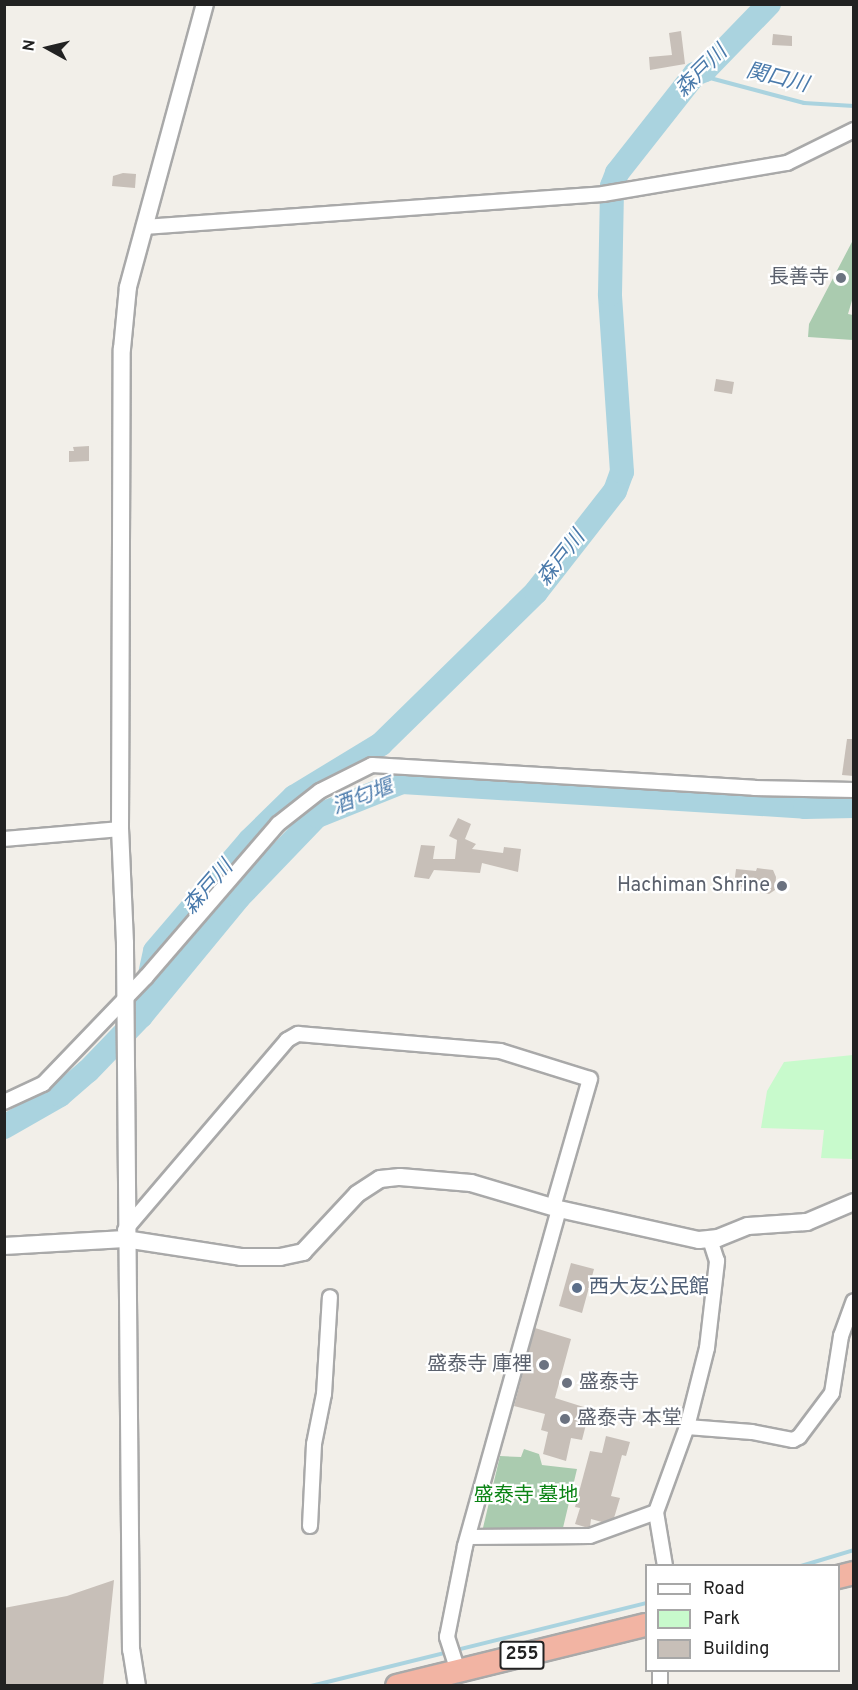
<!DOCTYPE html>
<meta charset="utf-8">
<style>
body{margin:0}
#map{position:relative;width:858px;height:1690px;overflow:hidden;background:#f2efe9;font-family:Overpass,"Noto Sans JP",sans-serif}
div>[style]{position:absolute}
.cemetery>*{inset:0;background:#aacbaf}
.park>*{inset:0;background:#c8facc}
.stream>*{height:4px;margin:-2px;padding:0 2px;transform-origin:2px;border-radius:2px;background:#aad3df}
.river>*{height:24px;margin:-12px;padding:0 12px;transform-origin:12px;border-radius:12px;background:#aad3df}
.building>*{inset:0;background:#c7bfb8}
.roads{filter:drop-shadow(2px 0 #a9a9a9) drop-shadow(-2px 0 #a9a9a9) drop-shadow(0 2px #a9a9a9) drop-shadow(0 -2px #a9a9a9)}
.minor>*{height:14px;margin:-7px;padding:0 7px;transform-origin:7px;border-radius:7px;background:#fff}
.tertiary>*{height:16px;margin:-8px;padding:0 8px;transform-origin:8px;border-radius:8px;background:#fff}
.trunk>*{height:22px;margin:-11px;padding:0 11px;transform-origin:11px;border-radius:11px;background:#f2b4a3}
.dots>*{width:16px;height:16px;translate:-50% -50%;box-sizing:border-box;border:3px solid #fff;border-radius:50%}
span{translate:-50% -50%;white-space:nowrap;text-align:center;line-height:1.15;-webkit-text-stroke:4.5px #fff;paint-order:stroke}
.shield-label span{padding:2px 4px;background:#fff;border:2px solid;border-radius:4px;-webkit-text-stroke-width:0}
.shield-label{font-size:18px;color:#222;font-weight:700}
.worship-label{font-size:20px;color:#5b616d}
.right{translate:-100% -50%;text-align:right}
.left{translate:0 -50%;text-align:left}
.service-label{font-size:20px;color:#4e5e75}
.park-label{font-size:20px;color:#0c8416}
.water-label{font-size:21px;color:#4a7aab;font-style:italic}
.frame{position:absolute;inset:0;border:6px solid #222;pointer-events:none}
.legend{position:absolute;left:645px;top:1564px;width:195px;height:108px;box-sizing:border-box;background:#fff;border:2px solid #a7a7a7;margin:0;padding:8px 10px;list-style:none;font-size:18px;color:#222}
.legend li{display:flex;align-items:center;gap:12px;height:30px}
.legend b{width:30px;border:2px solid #a7a7a7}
.north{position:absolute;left:18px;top:18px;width:60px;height:60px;-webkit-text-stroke:4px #fff;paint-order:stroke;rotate:278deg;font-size:16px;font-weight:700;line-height:24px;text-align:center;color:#222}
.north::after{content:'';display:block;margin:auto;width:21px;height:27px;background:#222;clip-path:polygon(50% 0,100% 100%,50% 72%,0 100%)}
</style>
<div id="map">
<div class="cemetery">
<i style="clip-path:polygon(853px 240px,853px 297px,848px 314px,853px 315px,853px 340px,808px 337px,809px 324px)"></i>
<i style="clip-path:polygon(524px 1449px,539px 1454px,542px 1465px,577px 1469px,562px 1532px,482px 1532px,500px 1456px,521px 1457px)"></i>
</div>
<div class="park">
<i style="clip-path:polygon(853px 1055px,853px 1159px,821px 1158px,824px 1130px,761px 1128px,767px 1091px,784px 1062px)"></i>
</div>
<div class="stream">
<i style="left:695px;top:74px;width:113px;rotate:14.9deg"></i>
<i style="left:804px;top:103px;width:50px;rotate:3.4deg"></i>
<i style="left:801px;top:1566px;width:55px;rotate:-16.8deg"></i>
<i style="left:311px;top:1686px;width:345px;rotate:-13.9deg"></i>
</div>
<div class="river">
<i style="left:141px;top:1016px;width:66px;rotate:-77.8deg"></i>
<i style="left:155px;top:951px;width:146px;rotate:-49.4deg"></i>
<i style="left:250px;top:840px;width:62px;rotate:-44.3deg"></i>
<i style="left:294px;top:797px;width:102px;rotate:-31.3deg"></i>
<i style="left:381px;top:744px;width:217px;rotate:-44.4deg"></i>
<i style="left:536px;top:592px;width:128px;rotate:-52deg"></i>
<i style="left:615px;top:491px;width:20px;rotate:-70deg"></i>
<i style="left:622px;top:472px;width:178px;rotate:-93.9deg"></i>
<i style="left:610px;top:294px;width:108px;rotate:-88.9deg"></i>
<i style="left:612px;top:186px;width:14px;rotate:-69deg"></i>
<i style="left:617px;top:173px;width:126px;rotate:-51.8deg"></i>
<i style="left:695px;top:74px;width:11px;rotate:-22deg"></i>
<i style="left:705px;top:70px;width:92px;rotate:-45.9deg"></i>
<i style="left:4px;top:1127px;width:64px;rotate:-29.7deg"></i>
<i style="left:60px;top:1095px;width:37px;rotate:-41deg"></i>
<i style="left:88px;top:1071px;width:76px;rotate:-46.1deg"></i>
<i style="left:141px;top:1016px;width:154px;rotate:-50.5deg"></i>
<i style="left:239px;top:897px;width:112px;rotate:-46.1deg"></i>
<i style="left:317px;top:816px;width:92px;rotate:-21.8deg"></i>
<i style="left:402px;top:782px;width:404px;rotate:3.5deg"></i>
<i style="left:805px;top:807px;width:49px;rotate:-1.2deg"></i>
</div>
<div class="building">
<i style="clip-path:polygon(681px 31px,685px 64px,650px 70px,649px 57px,672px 55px,669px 33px)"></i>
<i style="clip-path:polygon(773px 34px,792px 36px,792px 46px,772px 45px)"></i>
<i style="clip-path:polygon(123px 173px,136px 174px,135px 188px,112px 186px,113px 176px)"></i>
<i style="clip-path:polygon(716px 379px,734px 382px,732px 394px,714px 391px)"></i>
<i style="clip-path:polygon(89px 446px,89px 461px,69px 462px,69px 451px,74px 451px,73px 447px)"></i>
<i style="clip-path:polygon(847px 739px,854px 739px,854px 776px,842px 775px)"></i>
<i style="clip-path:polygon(458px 818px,471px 824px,465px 839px,476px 844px,472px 849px,503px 853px,504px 847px,521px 849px,518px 872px,482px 863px,480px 873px,434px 870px,429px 879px,414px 877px,421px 845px,435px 846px,433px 859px,455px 859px,457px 840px,449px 836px)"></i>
<i style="clip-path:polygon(757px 868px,773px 870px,776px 877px,775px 890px,769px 894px,734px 885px,736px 869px,756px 871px)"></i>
<i style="clip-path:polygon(571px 1263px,594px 1269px,582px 1313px,559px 1306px)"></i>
<i style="clip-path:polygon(535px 1328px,571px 1339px,555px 1398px,590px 1409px,582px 1440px,571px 1438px,566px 1461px,543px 1454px,548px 1432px,541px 1430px,545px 1414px,514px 1406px)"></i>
<i style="clip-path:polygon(606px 1436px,630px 1442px,626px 1456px,622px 1455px,611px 1496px,620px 1498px,614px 1518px,602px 1522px,591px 1519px,590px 1527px,585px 1527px,575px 1524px,580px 1508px,575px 1507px,590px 1451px,602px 1453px)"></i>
<i style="clip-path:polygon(114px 1580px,103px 1686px,4px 1686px,4px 1608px,67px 1596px)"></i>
</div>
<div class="roads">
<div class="minor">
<i style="left:144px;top:227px;width:460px;rotate:-4.1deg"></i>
<i style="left:603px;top:194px;width:187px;rotate:-9.6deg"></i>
<i style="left:787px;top:163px;width:75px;rotate:-26.2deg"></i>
<i style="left:4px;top:839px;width:116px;rotate:-4.9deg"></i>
<i style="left:4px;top:1102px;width:43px;rotate:-24.8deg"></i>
<i style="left:43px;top:1084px;width:149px;rotate:-46.1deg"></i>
<i style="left:146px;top:977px;width:202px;rotate:-49.2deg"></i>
<i style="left:278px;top:824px;width:53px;rotate:-38.2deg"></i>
<i style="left:320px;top:791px;width:58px;rotate:-26.6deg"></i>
<i style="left:372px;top:765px;width:383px;rotate:3.4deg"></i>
<i style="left:754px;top:788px;width:100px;rotate:1.1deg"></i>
<i style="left:125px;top:1230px;width:250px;rotate:-49.5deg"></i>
<i style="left:287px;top:1040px;width:13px;rotate:-29deg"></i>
<i style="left:298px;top:1034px;width:203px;rotate:4.8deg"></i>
<i style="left:500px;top:1051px;width:94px;rotate:17.3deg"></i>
<i style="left:590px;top:1079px;width:133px;rotate:106.1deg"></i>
<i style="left:687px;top:1427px;width:65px;rotate:4.4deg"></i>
<i style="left:752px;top:1432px;width:42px;rotate:11deg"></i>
<i style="left:793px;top:1440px;width:7px;rotate:-27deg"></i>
<i style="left:799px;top:1437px;width:55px;rotate:-53.1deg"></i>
<i style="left:832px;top:1393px;width:58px;rotate:-81deg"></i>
<i style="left:841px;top:1336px;width:37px;rotate:-70deg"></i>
<i style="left:310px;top:1526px;width:82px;rotate:-87.2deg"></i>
<i style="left:314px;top:1444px;width:51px;rotate:-78.7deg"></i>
<i style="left:324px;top:1394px;width:97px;rotate:-86.5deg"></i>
<i style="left:469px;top:1537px;width:121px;rotate:-0.5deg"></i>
<i style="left:590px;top:1536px;width:70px;rotate:-20deg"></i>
<i style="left:665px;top:1566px;width:55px;rotate:-99.5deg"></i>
<i style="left:656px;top:1512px;width:90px;rotate:-70deg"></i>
<i style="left:687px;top:1427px;width:81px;rotate:-75.8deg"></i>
<i style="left:707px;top:1348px;width:88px;rotate:-83.4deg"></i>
<i style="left:717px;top:1261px;width:22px;rotate:-108deg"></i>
<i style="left:458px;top:1671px;width:36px;rotate:-108deg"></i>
<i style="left:447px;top:1637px;width:93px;rotate:-78.8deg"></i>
<i style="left:465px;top:1546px;width:350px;rotate:-74.4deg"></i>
<i style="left:660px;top:1686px;width:16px;rotate:-90deg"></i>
</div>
<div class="tertiary">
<i style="left:4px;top:1246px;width:121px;rotate:-3.3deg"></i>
<i style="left:125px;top:1239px;width:117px;rotate:8.8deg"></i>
<i style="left:241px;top:1257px;width:39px"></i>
<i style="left:280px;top:1257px;width:24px;rotate:-12deg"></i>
<i style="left:303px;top:1252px;width:79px;rotate:-47deg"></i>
<i style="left:357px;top:1194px;width:27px;rotate:-33deg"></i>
<i style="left:380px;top:1179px;width:20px;rotate:-6deg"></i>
<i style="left:400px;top:1177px;width:71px;rotate:4.8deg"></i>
<i style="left:471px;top:1183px;width:92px;rotate:16.5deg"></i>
<i style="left:559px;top:1209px;width:143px;rotate:12.5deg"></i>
<i style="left:699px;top:1240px;width:19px;rotate:-6deg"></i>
<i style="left:718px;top:1238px;width:32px;rotate:-22deg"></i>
<i style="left:748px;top:1226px;width:59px;rotate:-3.9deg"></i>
<i style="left:807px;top:1222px;width:51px;rotate:-23.1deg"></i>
<i style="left:137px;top:1686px;width:36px;rotate:-99deg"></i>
<i style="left:131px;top:1650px;width:707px;rotate:-90.49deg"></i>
<i style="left:125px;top:943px;width:114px;rotate:-92.5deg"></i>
<i style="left:120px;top:829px;width:480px;rotate:-89.8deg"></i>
<i style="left:122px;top:349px;width:62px;rotate:-84.5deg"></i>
<i style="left:128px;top:287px;width:293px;rotate:-74.8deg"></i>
</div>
<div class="trunk">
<i style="left:838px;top:1577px;width:16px;rotate:-14deg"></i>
<i style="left:397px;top:1686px;width:256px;rotate:-13.8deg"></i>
</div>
</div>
<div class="dots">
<i style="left:841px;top:278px;background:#6b7280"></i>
<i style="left:782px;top:886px;background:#6b7280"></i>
<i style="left:577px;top:1288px;background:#5c6f8a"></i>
<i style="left:544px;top:1365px;background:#6b7280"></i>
<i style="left:567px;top:1383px;background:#6b7280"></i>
<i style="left:565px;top:1419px;background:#6b7280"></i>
</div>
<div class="shield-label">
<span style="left:522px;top:1655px">255</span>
</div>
<div class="worship-label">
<span class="right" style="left:829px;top:278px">長善寺</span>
<span class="right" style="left:770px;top:886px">Hachiman Shrine</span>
<span class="right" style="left:532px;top:1365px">盛泰寺 庫裡</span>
<span class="left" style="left:579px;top:1383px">盛泰寺</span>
<span class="left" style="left:577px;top:1419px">盛泰寺 本堂</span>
</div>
<div class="service-label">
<span class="left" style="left:589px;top:1288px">西大友公民館</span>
</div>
<div class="park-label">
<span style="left:526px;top:1496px">盛泰寺 墓地</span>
</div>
<div class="water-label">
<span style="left:702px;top:72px;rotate:-45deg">森戸川</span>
<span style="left:777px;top:79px;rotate:14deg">関口川</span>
<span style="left:562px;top:559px;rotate:-52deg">森戸川</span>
<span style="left:363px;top:798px;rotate:-21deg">酒匂堰</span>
<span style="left:209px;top:888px;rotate:-49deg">森戸川</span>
</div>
<div class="frame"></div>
<ul class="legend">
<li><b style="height:8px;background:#fff"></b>Road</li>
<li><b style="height:16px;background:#c8facc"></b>Park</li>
<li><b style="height:16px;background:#c7bfb8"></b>Building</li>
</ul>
<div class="north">N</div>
</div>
